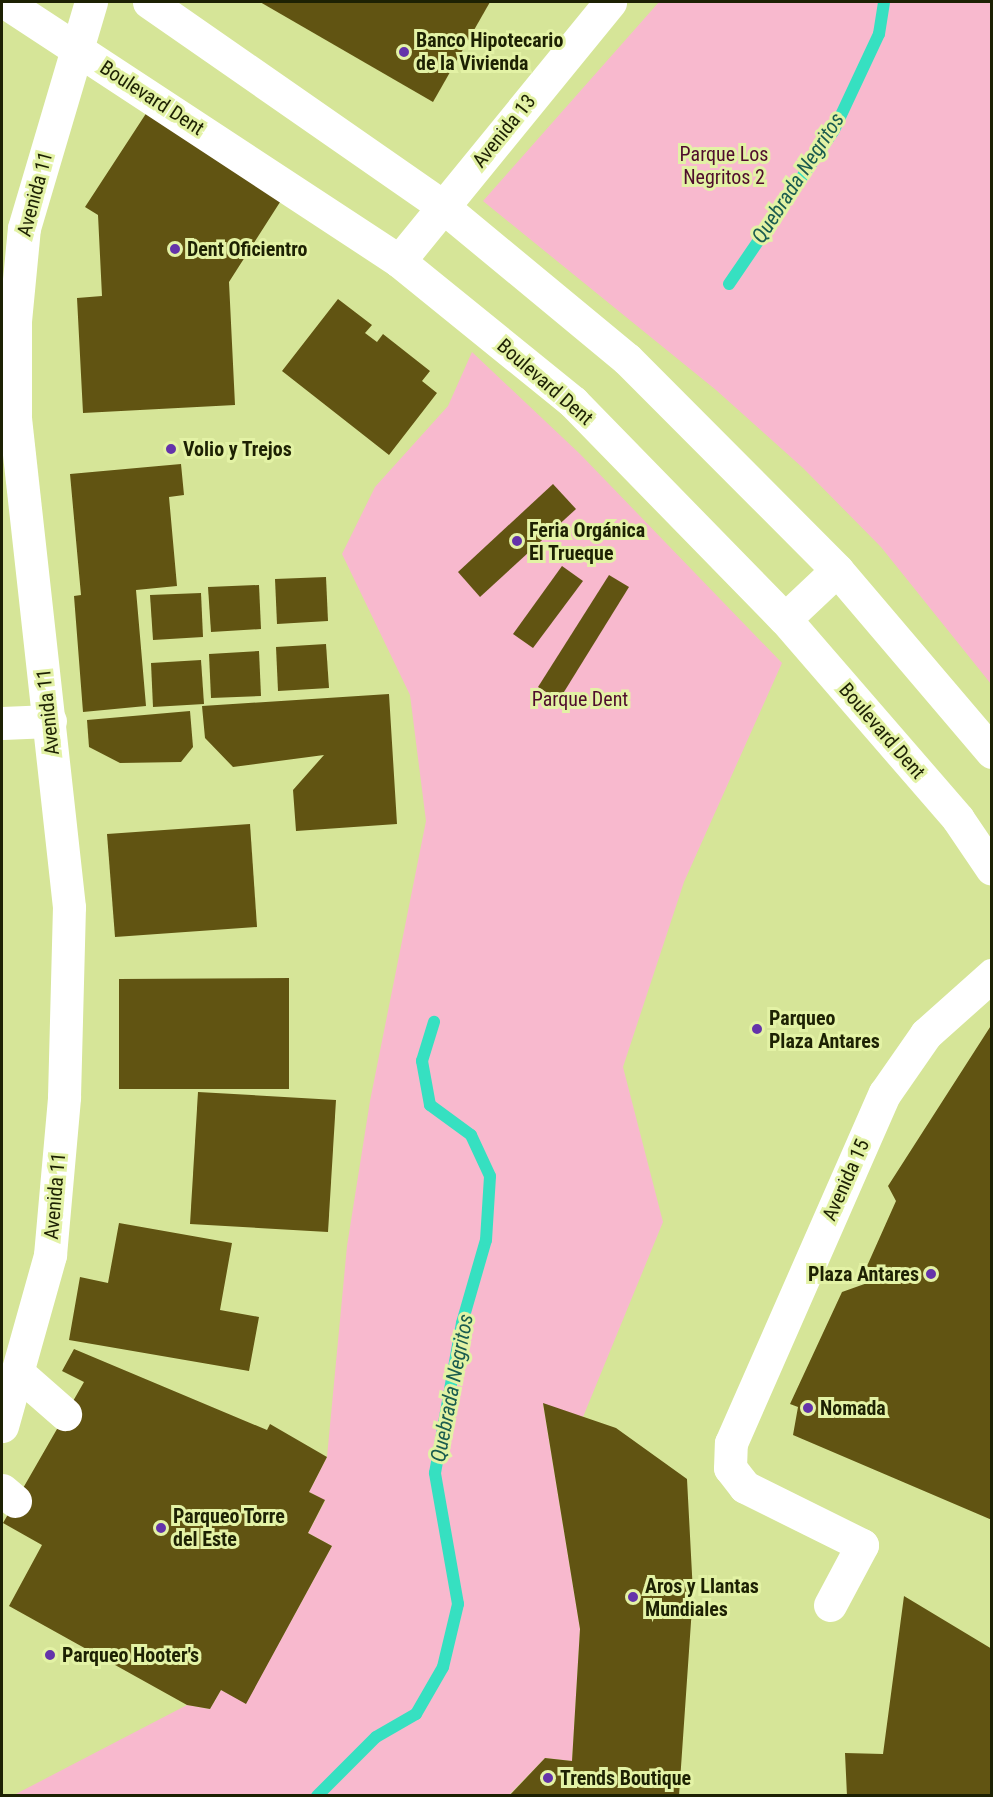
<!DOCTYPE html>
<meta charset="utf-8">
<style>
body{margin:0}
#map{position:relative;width:993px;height:1797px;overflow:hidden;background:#d6e598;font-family:"Roboto Condensed",sans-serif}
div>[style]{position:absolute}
.green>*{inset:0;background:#f8b9ce}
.stream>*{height:12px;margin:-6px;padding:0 6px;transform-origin:6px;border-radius:6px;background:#36e0c1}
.building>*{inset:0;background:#615412}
.minor>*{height:33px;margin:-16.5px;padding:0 16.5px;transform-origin:16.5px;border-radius:16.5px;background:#fff}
.dots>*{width:16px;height:16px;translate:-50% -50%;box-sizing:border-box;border:3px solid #e3f2a5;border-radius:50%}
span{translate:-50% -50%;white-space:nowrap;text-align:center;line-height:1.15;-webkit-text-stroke:6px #e3f2a5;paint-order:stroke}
.poi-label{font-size:20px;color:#1d2103;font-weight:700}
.left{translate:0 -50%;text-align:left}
.right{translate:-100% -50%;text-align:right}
.street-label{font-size:20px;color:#1d2103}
.park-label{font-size:20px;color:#4f0c2c}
.water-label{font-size:21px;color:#1b5c4f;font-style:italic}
.frame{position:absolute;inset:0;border:3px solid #1d2103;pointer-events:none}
</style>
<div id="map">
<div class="green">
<i style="clip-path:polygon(659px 2px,991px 2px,991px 684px,881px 547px,803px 468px,716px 390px,483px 201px)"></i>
<i style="clip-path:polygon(472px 352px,580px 454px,782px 663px,684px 882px,623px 1067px,663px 1222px,583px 1417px,543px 1404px,580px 1629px,572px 1761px,545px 1758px,509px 1795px,12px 1796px,187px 1705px,210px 1709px,221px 1690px,246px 1703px,332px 1546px,308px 1533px,325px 1501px,309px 1492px,327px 1457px,347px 1246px,370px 1101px,426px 821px,410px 695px,342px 554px,375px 487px,448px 406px)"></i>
</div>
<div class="stream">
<i style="left:729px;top:284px;width:186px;rotate:-55.7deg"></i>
<i style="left:834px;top:130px;width:106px;rotate:-64.9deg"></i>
<i style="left:879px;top:34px;width:32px;rotate:-81deg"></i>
<i style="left:317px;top:1796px;width:83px;rotate:-45deg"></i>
<i style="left:376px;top:1737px;width:46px;rotate:-29.9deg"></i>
<i style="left:416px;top:1714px;width:54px;rotate:-60.1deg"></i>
<i style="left:443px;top:1667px;width:65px;rotate:-76.6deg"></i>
<i style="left:458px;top:1604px;width:133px;rotate:-100deg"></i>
<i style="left:435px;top:1473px;width:152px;rotate:-79.8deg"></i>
<i style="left:462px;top:1323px;width:86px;rotate:-73.9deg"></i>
<i style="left:486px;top:1240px;width:64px;rotate:-86.4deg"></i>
<i style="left:490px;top:1176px;width:45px;rotate:-114.9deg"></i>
<i style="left:471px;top:1135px;width:51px;rotate:-143.8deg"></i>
<i style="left:430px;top:1105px;width:45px;rotate:-100.3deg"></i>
<i style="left:422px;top:1061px;width:41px;rotate:-72.9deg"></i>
</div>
<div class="building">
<i style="clip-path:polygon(260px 2px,490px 2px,433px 102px)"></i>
<i style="clip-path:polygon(147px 112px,282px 199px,229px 282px,235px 405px,83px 413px,77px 298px,102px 296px,98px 215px,85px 207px)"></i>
<i style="clip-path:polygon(338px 299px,372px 325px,365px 333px,377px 342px,383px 334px,430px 371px,422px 381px,437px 393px,389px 455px,282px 371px)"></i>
<i style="clip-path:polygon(181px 464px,184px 495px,169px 497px,177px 586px,136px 590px,146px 706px,83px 712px,74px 596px,81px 595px,70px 474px)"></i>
<i style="clip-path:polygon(553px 484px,576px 509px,480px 597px,458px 572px)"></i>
<i style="clip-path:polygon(562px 566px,583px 581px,533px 648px,513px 634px)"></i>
<i style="clip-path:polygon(609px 575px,629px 587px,559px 700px,538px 687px)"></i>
<i style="clip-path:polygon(326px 577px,328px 621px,277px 624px,275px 579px)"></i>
<i style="clip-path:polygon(259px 585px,261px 629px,211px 632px,208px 587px)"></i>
<i style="clip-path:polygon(201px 593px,203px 637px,153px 640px,150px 595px)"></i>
<i style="clip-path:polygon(326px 644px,329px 688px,278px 691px,276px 647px)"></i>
<i style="clip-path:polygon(259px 651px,261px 696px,211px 698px,209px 654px)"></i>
<i style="clip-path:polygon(201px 660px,204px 704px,153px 707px,151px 663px)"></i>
<i style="clip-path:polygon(389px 694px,397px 824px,296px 831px,293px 790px,324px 755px,233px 767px,205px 738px,202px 706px)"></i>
<i style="clip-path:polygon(190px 711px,193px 747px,181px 762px,120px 763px,89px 747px,87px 720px)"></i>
<i style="clip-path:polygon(250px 824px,257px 927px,115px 937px,107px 834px)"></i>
<i style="clip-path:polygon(289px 978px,289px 1089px,119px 1089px,119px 979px)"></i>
<i style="clip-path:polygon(992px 1024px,992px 1520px,793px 1435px,798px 1407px,790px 1404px,842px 1292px,873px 1281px,867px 1266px,896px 1201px,888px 1186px)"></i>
<i style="clip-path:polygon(198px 1092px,336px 1100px,328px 1232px,190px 1224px)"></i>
<i style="clip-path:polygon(119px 1223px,232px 1243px,220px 1310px,259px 1317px,249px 1371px,69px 1340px,80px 1277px,108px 1283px)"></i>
<i style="clip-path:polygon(74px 1349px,267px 1430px,270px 1424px,327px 1457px,309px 1492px,325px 1500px,308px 1533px,332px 1546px,246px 1704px,221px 1690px,210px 1709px,187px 1705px,9px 1606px,42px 1545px,3px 1523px,84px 1382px,62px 1371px)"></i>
<i style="clip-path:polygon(543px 1403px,616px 1428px,687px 1479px,693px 1593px,679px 1796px,509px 1796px,545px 1758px,572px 1761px,580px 1629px)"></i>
<i style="clip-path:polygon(904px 1596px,992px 1649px,992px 1796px,847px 1796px,845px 1753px,883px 1754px)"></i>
</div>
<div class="minor">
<i style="left:5px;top:2px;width:472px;rotate:33.3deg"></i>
<i style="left:399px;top:261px;width:224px;rotate:39deg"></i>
<i style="left:573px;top:402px;width:303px;rotate:45.7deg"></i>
<i style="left:785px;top:619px;width:264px;rotate:49.1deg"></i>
<i style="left:958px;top:819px;width:60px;rotate:55.8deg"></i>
<i style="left:149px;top:2px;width:357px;rotate:34.8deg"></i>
<i style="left:442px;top:206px;width:240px;rotate:39.6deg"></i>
<i style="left:627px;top:359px;width:298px;rotate:45.1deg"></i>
<i style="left:837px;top:570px;width:239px;rotate:49.6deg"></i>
<i style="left:399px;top:261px;width:334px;rotate:-50.8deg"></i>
<i style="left:785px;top:619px;width:71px;rotate:-43.3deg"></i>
<i style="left:2px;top:723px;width:48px;rotate:-2.4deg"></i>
<i style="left:17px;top:1372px;width:64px;rotate:41.2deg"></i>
<i style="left:2px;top:1426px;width:178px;rotate:-74.3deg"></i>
<i style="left:50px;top:1255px;width:159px;rotate:-84.9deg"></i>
<i style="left:64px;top:1097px;width:190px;rotate:-88.5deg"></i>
<i style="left:69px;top:907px;width:496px;rotate:-96.3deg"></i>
<i style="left:15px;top:414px;width:93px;rotate:-90deg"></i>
<i style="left:15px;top:321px;width:93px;rotate:-84.5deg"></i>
<i style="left:24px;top:228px;width:236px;rotate:-73.5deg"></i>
<i style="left:2px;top:1490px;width:17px;rotate:40deg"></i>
<i style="left:830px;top:1605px;width:68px;rotate:-61.9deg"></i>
<i style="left:862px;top:1545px;width:131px;rotate:-153.6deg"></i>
<i style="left:745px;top:1487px;width:24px;rotate:-128deg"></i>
<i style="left:730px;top:1468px;width:25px;rotate:-88deg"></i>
<i style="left:731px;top:1443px;width:382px;rotate:-66.3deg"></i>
<i style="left:885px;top:1093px;width:72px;rotate:-55.2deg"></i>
<i style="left:926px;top:1034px;width:89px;rotate:-41.8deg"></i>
</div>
<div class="dots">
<i style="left:404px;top:52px;background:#6433aa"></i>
<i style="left:175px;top:249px;background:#6433aa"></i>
<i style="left:171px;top:449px;background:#6433aa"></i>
<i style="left:517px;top:541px;background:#6433aa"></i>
<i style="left:757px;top:1029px;background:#6433aa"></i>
<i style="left:931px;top:1274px;background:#6433aa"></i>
<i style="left:808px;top:1408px;background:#6433aa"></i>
<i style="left:161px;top:1528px;background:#6433aa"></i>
<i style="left:633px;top:1597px;background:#6433aa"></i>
<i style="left:50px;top:1655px;background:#6433aa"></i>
<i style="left:548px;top:1778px;background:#6433aa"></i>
</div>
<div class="poi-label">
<span class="left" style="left:416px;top:52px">Banco Hipotecario<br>de la Vivienda</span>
<span class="left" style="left:187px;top:249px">Dent Oficientro</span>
<span class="left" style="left:183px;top:449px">Volio y Trejos</span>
<span class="left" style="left:529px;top:542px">Feria Orgánica<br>El Trueque</span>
<span class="left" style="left:769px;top:1030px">Parqueo<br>Plaza Antares</span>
<span class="right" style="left:919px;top:1274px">Plaza Antares</span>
<span class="left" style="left:820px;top:1408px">Nomada</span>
<span class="left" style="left:173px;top:1528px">Parqueo Torre<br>del Este</span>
<span class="left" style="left:645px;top:1598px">Aros y Llantas<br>Mundiales</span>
<span class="left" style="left:62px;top:1655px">Parqueo Hooter's</span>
<span class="left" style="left:560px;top:1778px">Trends Boutique</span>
</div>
<div class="street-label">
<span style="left:152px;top:98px;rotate:33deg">Boulevard Dent</span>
<span style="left:504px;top:131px;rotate:-51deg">Avenida 13</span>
<span style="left:35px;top:194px;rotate:-75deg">Avenida 11</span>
<span style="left:545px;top:382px;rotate:41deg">Boulevard Dent</span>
<span style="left:48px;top:712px;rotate:-96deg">Avenida 11</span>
<span style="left:882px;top:731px;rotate:49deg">Boulevard Dent</span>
<span style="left:846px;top:1180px;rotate:-66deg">Avenida 15</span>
<span style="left:55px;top:1196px;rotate:-85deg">Avenida 11</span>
</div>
<div class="park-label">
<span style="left:724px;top:166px">Parque Los<br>Negritos 2</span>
<span style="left:580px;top:699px">Parque Dent</span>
</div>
<div class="water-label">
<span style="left:798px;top:178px;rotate:-57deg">Quebrada Negritos</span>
<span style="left:452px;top:1388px;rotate:-79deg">Quebrada Negritos</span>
</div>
<div class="frame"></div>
</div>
